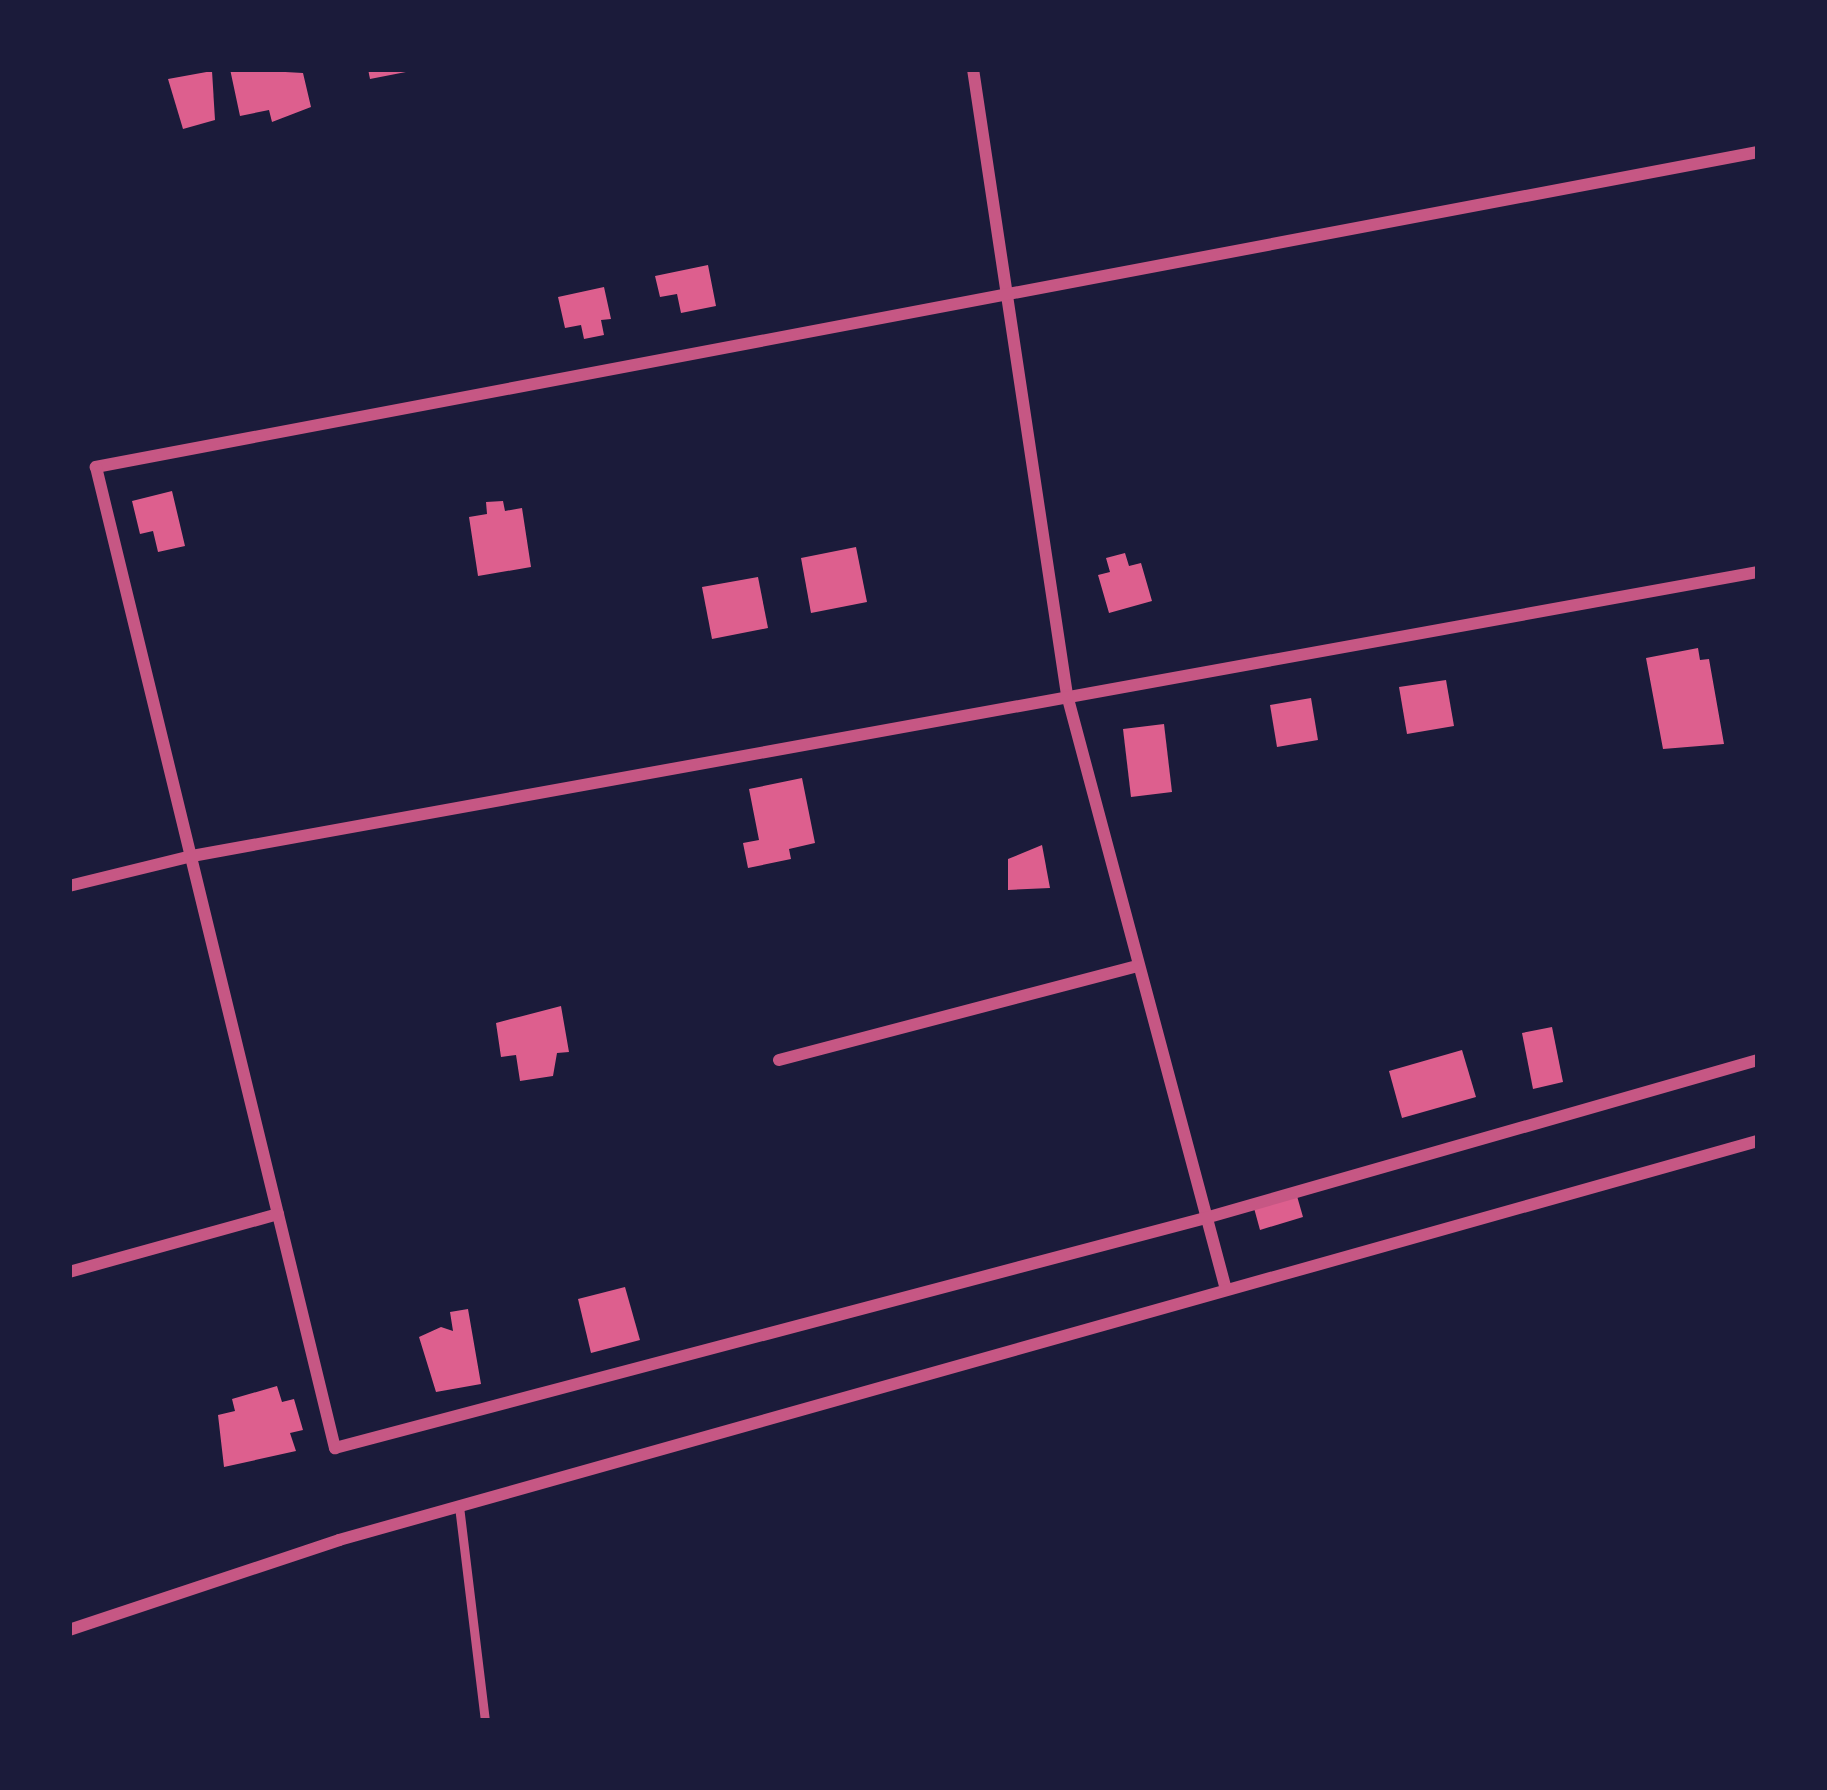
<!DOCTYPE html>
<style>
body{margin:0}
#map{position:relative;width:1827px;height:1790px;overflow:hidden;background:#1b1b3a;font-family:"Roboto Condensed",sans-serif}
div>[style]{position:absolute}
.building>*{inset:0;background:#dd5f8e}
.service>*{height:9px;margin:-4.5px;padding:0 4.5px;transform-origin:4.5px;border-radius:4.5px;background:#c65784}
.minor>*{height:12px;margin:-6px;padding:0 6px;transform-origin:6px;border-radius:6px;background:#c65784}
span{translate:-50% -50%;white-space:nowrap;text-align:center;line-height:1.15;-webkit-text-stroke:9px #1b1b3a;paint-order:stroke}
.frame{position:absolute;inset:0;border:72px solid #1b1b3a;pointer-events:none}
</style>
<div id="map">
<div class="building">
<i style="clip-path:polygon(230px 69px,303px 73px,311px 107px,272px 122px,269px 110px,240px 116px)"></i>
<i style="clip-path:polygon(368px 69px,410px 69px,411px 71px,370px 79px)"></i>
<i style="clip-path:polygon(212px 71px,215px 120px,183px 129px,168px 79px)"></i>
<i style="clip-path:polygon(708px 265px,716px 306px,681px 313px,677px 294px,660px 297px,655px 276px)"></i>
<i style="clip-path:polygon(604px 287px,611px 319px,601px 320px,604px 335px,584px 339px,581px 325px,565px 328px,558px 297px)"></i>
<i style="clip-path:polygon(172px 491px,185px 546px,158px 552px,153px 531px,140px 534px,132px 501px)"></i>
<i style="clip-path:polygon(503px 501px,505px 511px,522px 508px,531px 567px,478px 576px,469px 517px,487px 514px,486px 502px)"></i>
<i style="clip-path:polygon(856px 547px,867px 602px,811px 613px,801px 558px)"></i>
<i style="clip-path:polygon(1125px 553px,1129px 566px,1141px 563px,1152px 601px,1109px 613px,1098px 575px,1110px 572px,1106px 558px)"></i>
<i style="clip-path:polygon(758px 577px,768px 628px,712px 639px,702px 587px)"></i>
<i style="clip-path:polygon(1698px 648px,1700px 660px,1709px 659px,1724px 744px,1663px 749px,1646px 658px)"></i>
<i style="clip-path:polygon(1446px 680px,1454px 726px,1407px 734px,1399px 687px)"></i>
<i style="clip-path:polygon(1311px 698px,1318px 740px,1277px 747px,1270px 705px)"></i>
<i style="clip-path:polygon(1164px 724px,1172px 792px,1131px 797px,1123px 729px)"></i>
<i style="clip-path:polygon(802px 778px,815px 843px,789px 849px,791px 859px,748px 868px,743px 843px,759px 840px,749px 789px)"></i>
<i style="clip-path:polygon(1042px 845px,1050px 888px,1008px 890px,1008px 859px)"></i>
<i style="clip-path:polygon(561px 1006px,569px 1052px,557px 1053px,553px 1076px,520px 1081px,516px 1055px,501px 1057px,496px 1023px)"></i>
<i style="clip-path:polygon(1552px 1027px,1563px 1082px,1533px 1089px,1522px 1033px)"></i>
<i style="clip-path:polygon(1462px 1050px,1476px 1097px,1402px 1118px,1389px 1071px)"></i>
<i style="clip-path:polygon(1297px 1196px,1303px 1217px,1260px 1230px,1254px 1208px)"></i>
<i style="clip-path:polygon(625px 1287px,640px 1340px,591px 1353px,578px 1299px)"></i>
<i style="clip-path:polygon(468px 1309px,481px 1384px,436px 1392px,419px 1337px,441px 1327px,453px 1331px,450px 1312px)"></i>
<i style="clip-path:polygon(277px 1386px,282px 1402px,294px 1399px,303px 1430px,290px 1433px,296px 1451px,224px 1467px,218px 1415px,235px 1411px,232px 1399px)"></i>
</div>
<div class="service">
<i style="left:459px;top:1506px;width:217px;rotate:83.1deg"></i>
</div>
<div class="minor">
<i style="left:973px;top:69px;width:633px;rotate:81.46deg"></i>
<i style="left:1067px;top:695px;width:612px;rotate:75.03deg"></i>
<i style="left:1758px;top:152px;width:1692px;rotate:169.27deg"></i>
<i style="left:96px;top:467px;width:1010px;rotate:76.31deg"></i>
<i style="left:335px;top:1448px;width:897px;rotate:-14.8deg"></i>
<i style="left:1202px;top:1219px;width:578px;rotate:-15.96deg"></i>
<i style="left:69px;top:886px;width:127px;rotate:-13.7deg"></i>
<i style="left:192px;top:856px;width:1592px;rotate:-10.28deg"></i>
<i style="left:779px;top:1060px;width:370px;rotate:-14.7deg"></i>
<i style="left:69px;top:1272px;width:217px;rotate:-15.5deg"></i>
<i style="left:69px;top:1630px;width:285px;rotate:-18.4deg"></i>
<i style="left:339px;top:1540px;width:1474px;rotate:-15.71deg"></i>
</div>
<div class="frame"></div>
</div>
